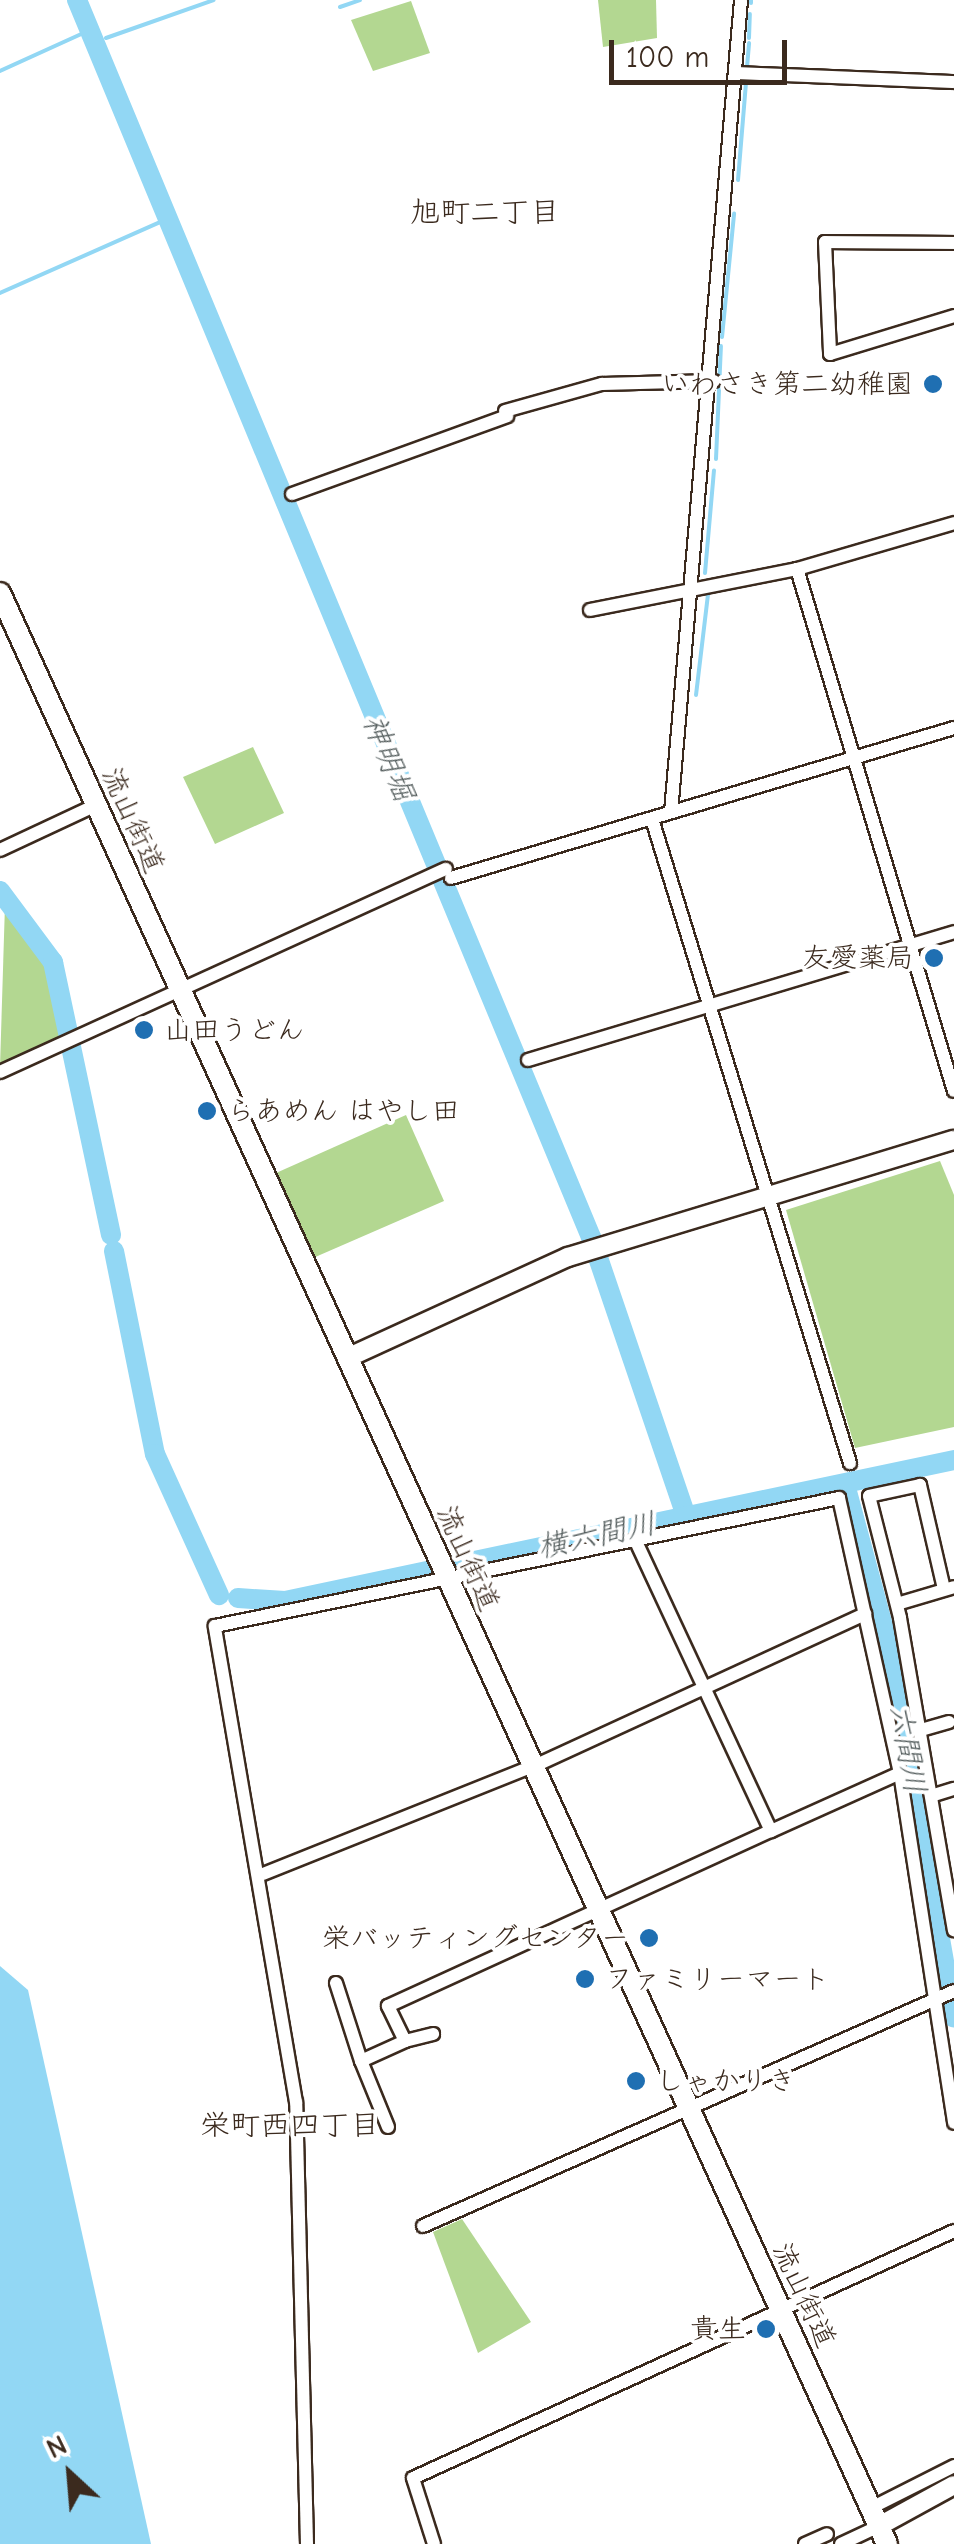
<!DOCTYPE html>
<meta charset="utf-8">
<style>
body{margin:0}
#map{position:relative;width:954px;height:2544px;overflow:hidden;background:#fff;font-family:"Comic Neue","Klee One",sans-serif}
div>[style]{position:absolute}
.green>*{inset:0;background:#b3d791}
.water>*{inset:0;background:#92d7f4}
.stream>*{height:4px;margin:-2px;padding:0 2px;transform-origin:2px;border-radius:2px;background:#92d7f4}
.river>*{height:20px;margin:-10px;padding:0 10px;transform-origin:10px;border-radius:10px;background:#92d7f4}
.roads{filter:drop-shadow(2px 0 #3b2a1e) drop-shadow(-2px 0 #3b2a1e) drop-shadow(0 2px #3b2a1e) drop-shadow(0 -2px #3b2a1e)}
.street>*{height:12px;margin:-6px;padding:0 6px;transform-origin:6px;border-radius:6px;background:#fff}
.secondary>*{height:18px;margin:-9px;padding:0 9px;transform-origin:9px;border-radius:9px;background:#fff}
.primary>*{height:20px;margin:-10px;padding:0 10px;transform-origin:10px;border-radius:10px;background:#fff}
.dots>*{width:28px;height:28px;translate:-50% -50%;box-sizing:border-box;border:5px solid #fff;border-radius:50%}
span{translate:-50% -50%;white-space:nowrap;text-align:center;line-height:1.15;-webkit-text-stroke:8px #fff;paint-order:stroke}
.poi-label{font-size:28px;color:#3b2a1e}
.right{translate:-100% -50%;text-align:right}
.left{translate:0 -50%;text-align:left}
.street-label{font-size:28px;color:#3b2a1e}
.neighbourhood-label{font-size:30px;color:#3b2a1e}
.water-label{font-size:30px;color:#555e5e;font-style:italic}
.north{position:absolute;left:20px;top:2424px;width:100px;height:100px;-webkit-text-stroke:8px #fff;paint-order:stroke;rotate:334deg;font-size:28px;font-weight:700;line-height:40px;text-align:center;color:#3b2a1e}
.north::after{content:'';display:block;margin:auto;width:35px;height:45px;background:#3b2a1e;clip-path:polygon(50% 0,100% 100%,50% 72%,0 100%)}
.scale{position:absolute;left:609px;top:40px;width:178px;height:45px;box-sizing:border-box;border:5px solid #3b2a1e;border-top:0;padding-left:12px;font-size:30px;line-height:35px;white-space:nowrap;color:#3b2a1e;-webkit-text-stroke:8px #fff;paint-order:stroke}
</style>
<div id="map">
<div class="green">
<i style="clip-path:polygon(598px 0,656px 0,657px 38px,603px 47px)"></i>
<i style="clip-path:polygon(411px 1px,430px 53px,373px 71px,351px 20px)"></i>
<i style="clip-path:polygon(253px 747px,284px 813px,215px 844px,183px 777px)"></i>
<i style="clip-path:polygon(5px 904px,50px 961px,65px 1037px,0 1067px)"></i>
<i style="clip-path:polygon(406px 1115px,444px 1201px,313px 1258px,276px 1173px)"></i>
<i style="clip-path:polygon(940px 1161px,954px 1195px,954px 1427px,855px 1448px,786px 1210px)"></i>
<i style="clip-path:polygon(462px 2219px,531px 2322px,478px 2353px,433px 2232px)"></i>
</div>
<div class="water">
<i style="clip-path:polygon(0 1966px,28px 1990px,151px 2544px,0 2544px)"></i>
</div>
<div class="stream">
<i style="left:751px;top:3px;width:3px;rotate:-90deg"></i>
<i style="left:340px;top:7px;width:21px;rotate:-19deg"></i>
<i style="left:106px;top:38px;width:114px;rotate:-19.4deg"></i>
<i style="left:749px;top:38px;width:24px;rotate:-88deg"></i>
<i style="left:747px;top:67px;width:24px;rotate:-85deg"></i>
<i style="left:0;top:71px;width:99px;rotate:-24.5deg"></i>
<i style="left:738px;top:180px;width:98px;rotate:-85.3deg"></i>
<i style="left:0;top:293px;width:183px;rotate:-23.9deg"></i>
<i style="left:722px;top:337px;width:124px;rotate:-84.4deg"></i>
<i style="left:716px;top:459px;width:113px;rotate:-87.5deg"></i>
<i style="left:705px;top:573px;width:103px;rotate:-85deg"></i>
<i style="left:696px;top:695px;width:102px;rotate:-83.2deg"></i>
</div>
<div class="river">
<i style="left:77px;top:0;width:1340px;rotate:67.44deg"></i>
<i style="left:591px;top:1237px;width:298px;rotate:71.2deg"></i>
<i style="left:0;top:891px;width:89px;rotate:53.3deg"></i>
<i style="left:53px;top:962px;width:279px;rotate:78deg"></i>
<i style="left:114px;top:1251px;width:207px;rotate:78.6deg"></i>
<i style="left:155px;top:1454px;width:155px;rotate:65.6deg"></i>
<i style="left:845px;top:1484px;width:174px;rotate:75deg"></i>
<i style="left:890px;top:1652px;width:371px;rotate:80.1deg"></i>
<i style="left:238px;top:1598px;width:47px;rotate:3.7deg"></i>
<i style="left:285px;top:1601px;width:684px;rotate:-11.9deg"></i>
</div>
<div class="roads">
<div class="street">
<i style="left:736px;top:73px;width:218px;rotate:2.4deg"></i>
<i style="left:954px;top:243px;width:129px;rotate:-179.6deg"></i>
<i style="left:825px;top:242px;width:112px;rotate:87.4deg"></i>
<i style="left:830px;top:354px;width:130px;rotate:-17deg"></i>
<i style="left:505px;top:411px;width:101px;rotate:-15.6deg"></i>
<i style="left:602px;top:384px;width:112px;rotate:-1.5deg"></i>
<i style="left:292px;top:494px;width:229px;rotate:-19.9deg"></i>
<i style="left:797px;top:569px;width:545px;rotate:73.26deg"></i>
<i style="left:590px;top:610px;width:211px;rotate:-11.2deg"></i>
<i style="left:797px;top:569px;width:164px;rotate:-16.3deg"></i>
<i style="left:671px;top:812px;width:815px;rotate:-85.07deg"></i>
<i style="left:652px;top:819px;width:674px;rotate:72.91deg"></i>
<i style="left:0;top:850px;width:106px;rotate:-25.1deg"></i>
<i style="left:451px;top:878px;width:525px;rotate:-16.61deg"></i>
<i style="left:528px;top:1060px;width:445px;rotate:-16.7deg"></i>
<i style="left:0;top:1072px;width:490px;rotate:-24.5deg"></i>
<i style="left:944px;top:1589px;width:107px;rotate:-103deg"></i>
<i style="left:920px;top:1485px;width:52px;rotate:167.8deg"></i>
<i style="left:869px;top:1496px;width:126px;rotate:75.7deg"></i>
<i style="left:900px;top:1618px;width:317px;rotate:80.2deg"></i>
<i style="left:897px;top:1604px;width:59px;rotate:-16.6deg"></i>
<i style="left:921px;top:1730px;width:29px;rotate:-16deg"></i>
<i style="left:934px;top:1795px;width:21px;rotate:-17deg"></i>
<i style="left:771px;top:1831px;width:141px;rotate:-24.2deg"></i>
<i style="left:263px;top:1874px;width:299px;rotate:-21.8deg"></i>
<i style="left:541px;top:1763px;width:357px;rotate:-24.7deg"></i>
<i style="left:336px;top:1983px;width:82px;rotate:72.2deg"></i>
<i style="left:405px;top:2041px;width:29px;rotate:-14deg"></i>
<i style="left:388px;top:2127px;width:71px;rotate:-112.2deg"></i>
<i style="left:361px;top:2061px;width:48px;rotate:-24.4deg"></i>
<i style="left:405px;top:2041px;width:39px;rotate:-116deg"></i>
<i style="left:388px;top:2006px;width:421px;rotate:-24.6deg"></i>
<i style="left:771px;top:1831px;width:319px;rotate:-115deg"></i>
<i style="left:423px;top:2226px;width:581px;rotate:-23.87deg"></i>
<i style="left:871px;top:2508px;width:93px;rotate:-26.8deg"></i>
<i style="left:307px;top:2544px;width:442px;rotate:-91.4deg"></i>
<i style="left:296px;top:2102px;width:483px;rotate:-99.7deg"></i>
<i style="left:215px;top:1626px;width:637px;rotate:-11.59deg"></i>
<i style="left:839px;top:1498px;width:282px;rotate:77.5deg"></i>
<i style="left:900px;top:1773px;width:354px;rotate:81.2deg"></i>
<i style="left:434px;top:2544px;width:69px;rotate:-107.7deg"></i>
<i style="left:413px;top:2478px;width:595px;rotate:-24.54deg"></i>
<i style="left:805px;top:2544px;width:24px;rotate:-24deg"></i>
<i style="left:841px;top:2544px;width:42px;rotate:-25.3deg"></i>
</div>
<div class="secondary">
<i style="left:347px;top:1358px;width:243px;rotate:-24.6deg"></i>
<i style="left:568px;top:1257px;width:403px;rotate:-16.9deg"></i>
<i style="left:879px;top:2526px;width:85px;rotate:-28.7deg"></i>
</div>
<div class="primary">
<i style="left:0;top:593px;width:2143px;rotate:65.55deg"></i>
</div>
</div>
<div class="dots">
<i style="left:933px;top:384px;background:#1f6fb2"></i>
<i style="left:934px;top:958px;background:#1f6fb2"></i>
<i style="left:144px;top:1030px;background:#1f6fb2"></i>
<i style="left:207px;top:1111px;background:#1f6fb2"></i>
<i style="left:649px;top:1938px;background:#1f6fb2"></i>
<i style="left:585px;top:1979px;background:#1f6fb2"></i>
<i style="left:636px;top:2081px;background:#1f6fb2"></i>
<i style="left:766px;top:2329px;background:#1f6fb2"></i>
</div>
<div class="poi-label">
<span class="right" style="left:913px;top:384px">いわさき第二幼稚園</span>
<span class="right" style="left:914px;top:958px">友愛薬局</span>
<span class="left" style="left:164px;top:1030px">山田うどん</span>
<span class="left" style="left:227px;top:1111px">らあめん はやし田</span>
<span class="right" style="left:629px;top:1938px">栄バッティングセンター</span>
<span class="left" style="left:605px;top:1979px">ファミリーマート</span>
<span class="left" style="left:656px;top:2081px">しゃかりき</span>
<span class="right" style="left:746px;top:2329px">貴生</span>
</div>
<div class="street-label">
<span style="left:133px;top:820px;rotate:66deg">流山街道</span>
<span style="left:468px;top:1558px;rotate:66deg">流山街道</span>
<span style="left:804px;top:2295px;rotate:65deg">流山街道</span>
</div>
<div class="neighbourhood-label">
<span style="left:485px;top:213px">旭町二丁目</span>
<span style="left:290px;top:2126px">栄町西四丁目</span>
</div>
<div class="water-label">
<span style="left:388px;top:758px;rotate:68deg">神明堀</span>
<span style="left:597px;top:1536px;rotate:-12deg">横六間川</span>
<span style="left:907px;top:1749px;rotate:80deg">六間川</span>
</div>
<div class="north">N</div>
<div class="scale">100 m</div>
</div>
